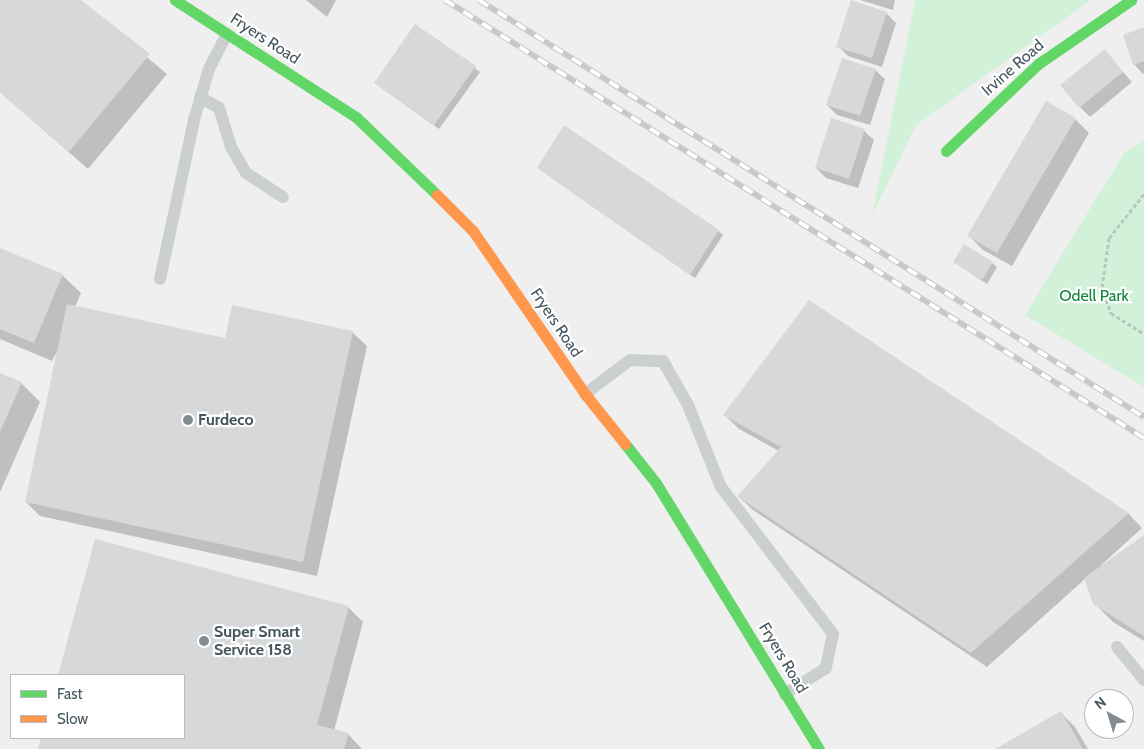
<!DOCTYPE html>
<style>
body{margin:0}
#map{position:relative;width:1144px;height:749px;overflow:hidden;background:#f0efef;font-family:Cabin,sans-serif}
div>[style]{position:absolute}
.green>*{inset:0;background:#d1f1d8}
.shadow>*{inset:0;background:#0003}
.building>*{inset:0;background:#d7d8d9}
.path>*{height:3px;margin-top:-1.5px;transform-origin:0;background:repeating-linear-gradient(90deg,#b7c6bf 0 4px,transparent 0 6.5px)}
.lane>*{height:12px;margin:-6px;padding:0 6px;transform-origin:6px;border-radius:6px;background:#cbcfd0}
.fast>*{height:11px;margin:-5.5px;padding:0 5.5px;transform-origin:5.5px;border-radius:5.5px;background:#63d668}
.slow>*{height:11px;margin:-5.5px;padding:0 5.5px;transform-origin:5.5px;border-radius:5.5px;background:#ff974d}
.rail>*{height:5.5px;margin-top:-2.75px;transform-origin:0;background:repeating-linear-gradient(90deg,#fff 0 11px,#c5c8ca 0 22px);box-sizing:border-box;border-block:1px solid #c5c8ca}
.dots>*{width:14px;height:14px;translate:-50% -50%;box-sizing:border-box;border:2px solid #fff;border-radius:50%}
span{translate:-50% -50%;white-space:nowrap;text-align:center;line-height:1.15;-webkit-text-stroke:4.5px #fff;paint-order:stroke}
.street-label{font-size:16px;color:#45565e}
.park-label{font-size:16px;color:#0e8637}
.poi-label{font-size:16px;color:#45565e;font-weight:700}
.left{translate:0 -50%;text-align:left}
.legend{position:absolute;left:10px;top:674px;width:175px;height:65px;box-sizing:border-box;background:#fff;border:1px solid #b5bbbf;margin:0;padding:6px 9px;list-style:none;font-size:15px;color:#45565e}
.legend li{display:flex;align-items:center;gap:10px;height:25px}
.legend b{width:25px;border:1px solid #b5bbbf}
.north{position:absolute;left:1084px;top:689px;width:50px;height:50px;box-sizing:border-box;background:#fff;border:1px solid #b5bbbf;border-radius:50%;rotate:321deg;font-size:14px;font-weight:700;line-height:20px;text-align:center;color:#45565e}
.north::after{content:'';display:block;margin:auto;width:18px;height:22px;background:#818c91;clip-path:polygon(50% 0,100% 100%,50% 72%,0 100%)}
</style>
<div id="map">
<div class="green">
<i style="clip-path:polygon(915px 0,1091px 0,916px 125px,872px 216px)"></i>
<i style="clip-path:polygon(1144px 140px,1144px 387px,1025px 315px,1124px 153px)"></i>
</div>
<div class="shadow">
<i style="clip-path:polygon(0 0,79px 0,167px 74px,88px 169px,0 92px)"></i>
<i style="clip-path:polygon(306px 0,336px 0,327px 17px)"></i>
<i style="clip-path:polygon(860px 0,895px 0,893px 10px)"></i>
<i style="clip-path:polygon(886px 13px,896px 23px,882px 67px,848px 56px,838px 46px)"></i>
<i style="clip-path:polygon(416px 26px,480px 72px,439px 129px,380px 87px)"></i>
<i style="clip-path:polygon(1144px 29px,1144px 74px,1143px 74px,1134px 64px)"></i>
<i style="clip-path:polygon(1104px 51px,1132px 82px,1090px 117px,1080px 107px)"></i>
<i style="clip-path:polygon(875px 70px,885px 79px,870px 125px,837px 115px,827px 105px)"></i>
<i style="clip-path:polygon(1075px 119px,1089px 133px,1012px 266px,983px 250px,969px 236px)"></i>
<i style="clip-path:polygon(864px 131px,874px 140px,858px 188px,826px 178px,816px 168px)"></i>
<i style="clip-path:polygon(538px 168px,718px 231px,723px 235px,695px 278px)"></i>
<i style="clip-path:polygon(0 249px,62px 275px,81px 293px,75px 307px,226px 339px,352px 332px,367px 346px,317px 576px,40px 516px,26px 502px,58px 350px,52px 361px,0 339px)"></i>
<i style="clip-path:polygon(954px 262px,992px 263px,997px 267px,987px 284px)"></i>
<i style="clip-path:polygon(0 374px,21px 383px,40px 402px,0 492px)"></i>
<i style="clip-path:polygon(725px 415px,1128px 513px,1142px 528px,1098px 568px,1144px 536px,1144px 641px,1113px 622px,1094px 603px,1086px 578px,987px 667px,753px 510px,738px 496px,779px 451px,739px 429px)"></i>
<i style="clip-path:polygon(96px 540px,348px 607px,363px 622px,334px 731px,348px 734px,362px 749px,40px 749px,43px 738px,184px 738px,184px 675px,59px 675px)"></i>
<i style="clip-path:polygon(1061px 713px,1075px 727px,1088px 749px,998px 749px)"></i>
</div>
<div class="building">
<i style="clip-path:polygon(0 0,81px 0,150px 54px,69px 152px,0 92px)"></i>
<i style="clip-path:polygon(851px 0,887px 12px,872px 58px,836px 47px)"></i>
<i style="clip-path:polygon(415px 24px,476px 66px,434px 125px,374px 83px)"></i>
<i style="clip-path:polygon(1144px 27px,1144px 61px,1133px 65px,1123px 35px)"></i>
<i style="clip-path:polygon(1105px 49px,1123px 72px,1079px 108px,1060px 85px)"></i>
<i style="clip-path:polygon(842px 58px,876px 69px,860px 116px,826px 105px)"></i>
<i style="clip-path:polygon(1046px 101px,1076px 118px,997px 253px,967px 236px)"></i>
<i style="clip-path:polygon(831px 118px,865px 129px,849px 179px,815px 168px)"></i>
<i style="clip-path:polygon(564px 125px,719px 230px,690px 275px,537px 168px)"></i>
<i style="clip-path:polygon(964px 244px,993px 262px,982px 280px,953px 262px)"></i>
<i style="clip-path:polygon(0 248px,63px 274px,34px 343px,0 329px)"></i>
<i style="clip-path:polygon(809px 300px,1129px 513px,971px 653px,737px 496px,781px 447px,723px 415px)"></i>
<i style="clip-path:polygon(67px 304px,225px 338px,232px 305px,353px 331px,303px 562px,25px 502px)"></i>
<i style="clip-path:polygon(0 373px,22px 382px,0 432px)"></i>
<i style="clip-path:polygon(1144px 535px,1144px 636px,1093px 604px,1084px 578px)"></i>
<i style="clip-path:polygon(95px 539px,349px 606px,317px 725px,349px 733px,344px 749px,38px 749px,41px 738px,184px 738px,184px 675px,58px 675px)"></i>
<i style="clip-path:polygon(1061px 711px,1083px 749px,995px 749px)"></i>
</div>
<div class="path">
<i style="left:1144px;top:194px;width:56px;rotate:128.5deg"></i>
<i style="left:1109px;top:238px;width:49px;rotate:98.1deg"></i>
<i style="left:1102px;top:287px;width:28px;rotate:71deg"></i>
<i style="left:1111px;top:313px;width:39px;rotate:32deg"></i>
</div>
<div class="lane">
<i style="left:200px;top:97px;width:22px;rotate:30deg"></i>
<i style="left:219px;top:108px;width:41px;rotate:72.9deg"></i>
<i style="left:231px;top:147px;width:30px;rotate:60deg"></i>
<i style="left:246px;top:173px;width:44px;rotate:33deg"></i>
<i style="left:160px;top:279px;width:163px;rotate:-77.9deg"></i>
<i style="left:194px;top:120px;width:53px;rotate:-73.6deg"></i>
<i style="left:209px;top:69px;width:39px;rotate:-63deg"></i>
<i style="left:585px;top:394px;width:56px;rotate:-37.1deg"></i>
<i style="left:630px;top:360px;width:33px;rotate:2deg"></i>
<i style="left:663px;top:361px;width:51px;rotate:60.4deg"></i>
<i style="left:688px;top:405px;width:88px;rotate:68.1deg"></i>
<i style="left:721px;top:487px;width:185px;rotate:52.7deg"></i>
<i style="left:833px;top:634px;width:35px;rotate:102deg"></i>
<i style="left:826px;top:668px;width:49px;rotate:147.6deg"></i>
<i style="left:1117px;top:647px;width:43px;rotate:50.7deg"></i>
</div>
<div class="fast">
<i style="left:175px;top:0;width:216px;rotate:32.9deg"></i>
<i style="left:356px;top:117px;width:112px;rotate:43.9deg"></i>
<i style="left:946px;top:151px;width:127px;rotate:-43.4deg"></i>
<i style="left:1038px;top:64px;width:113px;rotate:-34.5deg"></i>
<i style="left:625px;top:444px;width:50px;rotate:51.5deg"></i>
<i style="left:656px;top:483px;width:312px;rotate:58.5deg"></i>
</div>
<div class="slow">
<i style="left:437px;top:195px;width:51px;rotate:45deg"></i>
<i style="left:473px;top:231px;width:198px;rotate:55.5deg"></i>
<i style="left:585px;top:394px;width:64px;rotate:51.3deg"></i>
</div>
<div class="rail">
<i style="left:445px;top:0;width:825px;rotate:32.07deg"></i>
<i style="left:479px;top:0;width:785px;rotate:32.09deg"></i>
</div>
<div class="dots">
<i style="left:188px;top:420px;background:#818c91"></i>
<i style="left:204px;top:641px;background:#818c91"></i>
</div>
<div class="street-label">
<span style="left:265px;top:39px;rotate:33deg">Fryers Road</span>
<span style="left:1013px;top:68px;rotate:-41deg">Irvine Road</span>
<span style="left:556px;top:323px;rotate:56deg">Fryers Road</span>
<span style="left:783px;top:658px;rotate:59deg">Fryers Road</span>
</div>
<div class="park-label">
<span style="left:1094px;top:296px">Odell Park</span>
</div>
<div class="poi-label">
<span class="left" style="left:198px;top:420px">Furdeco</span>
<span class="left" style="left:214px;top:641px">Super Smart<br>Service 158</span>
</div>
<ul class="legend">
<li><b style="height:6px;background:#63d668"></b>Fast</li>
<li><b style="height:6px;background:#ff974d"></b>Slow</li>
</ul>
<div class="north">N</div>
</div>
